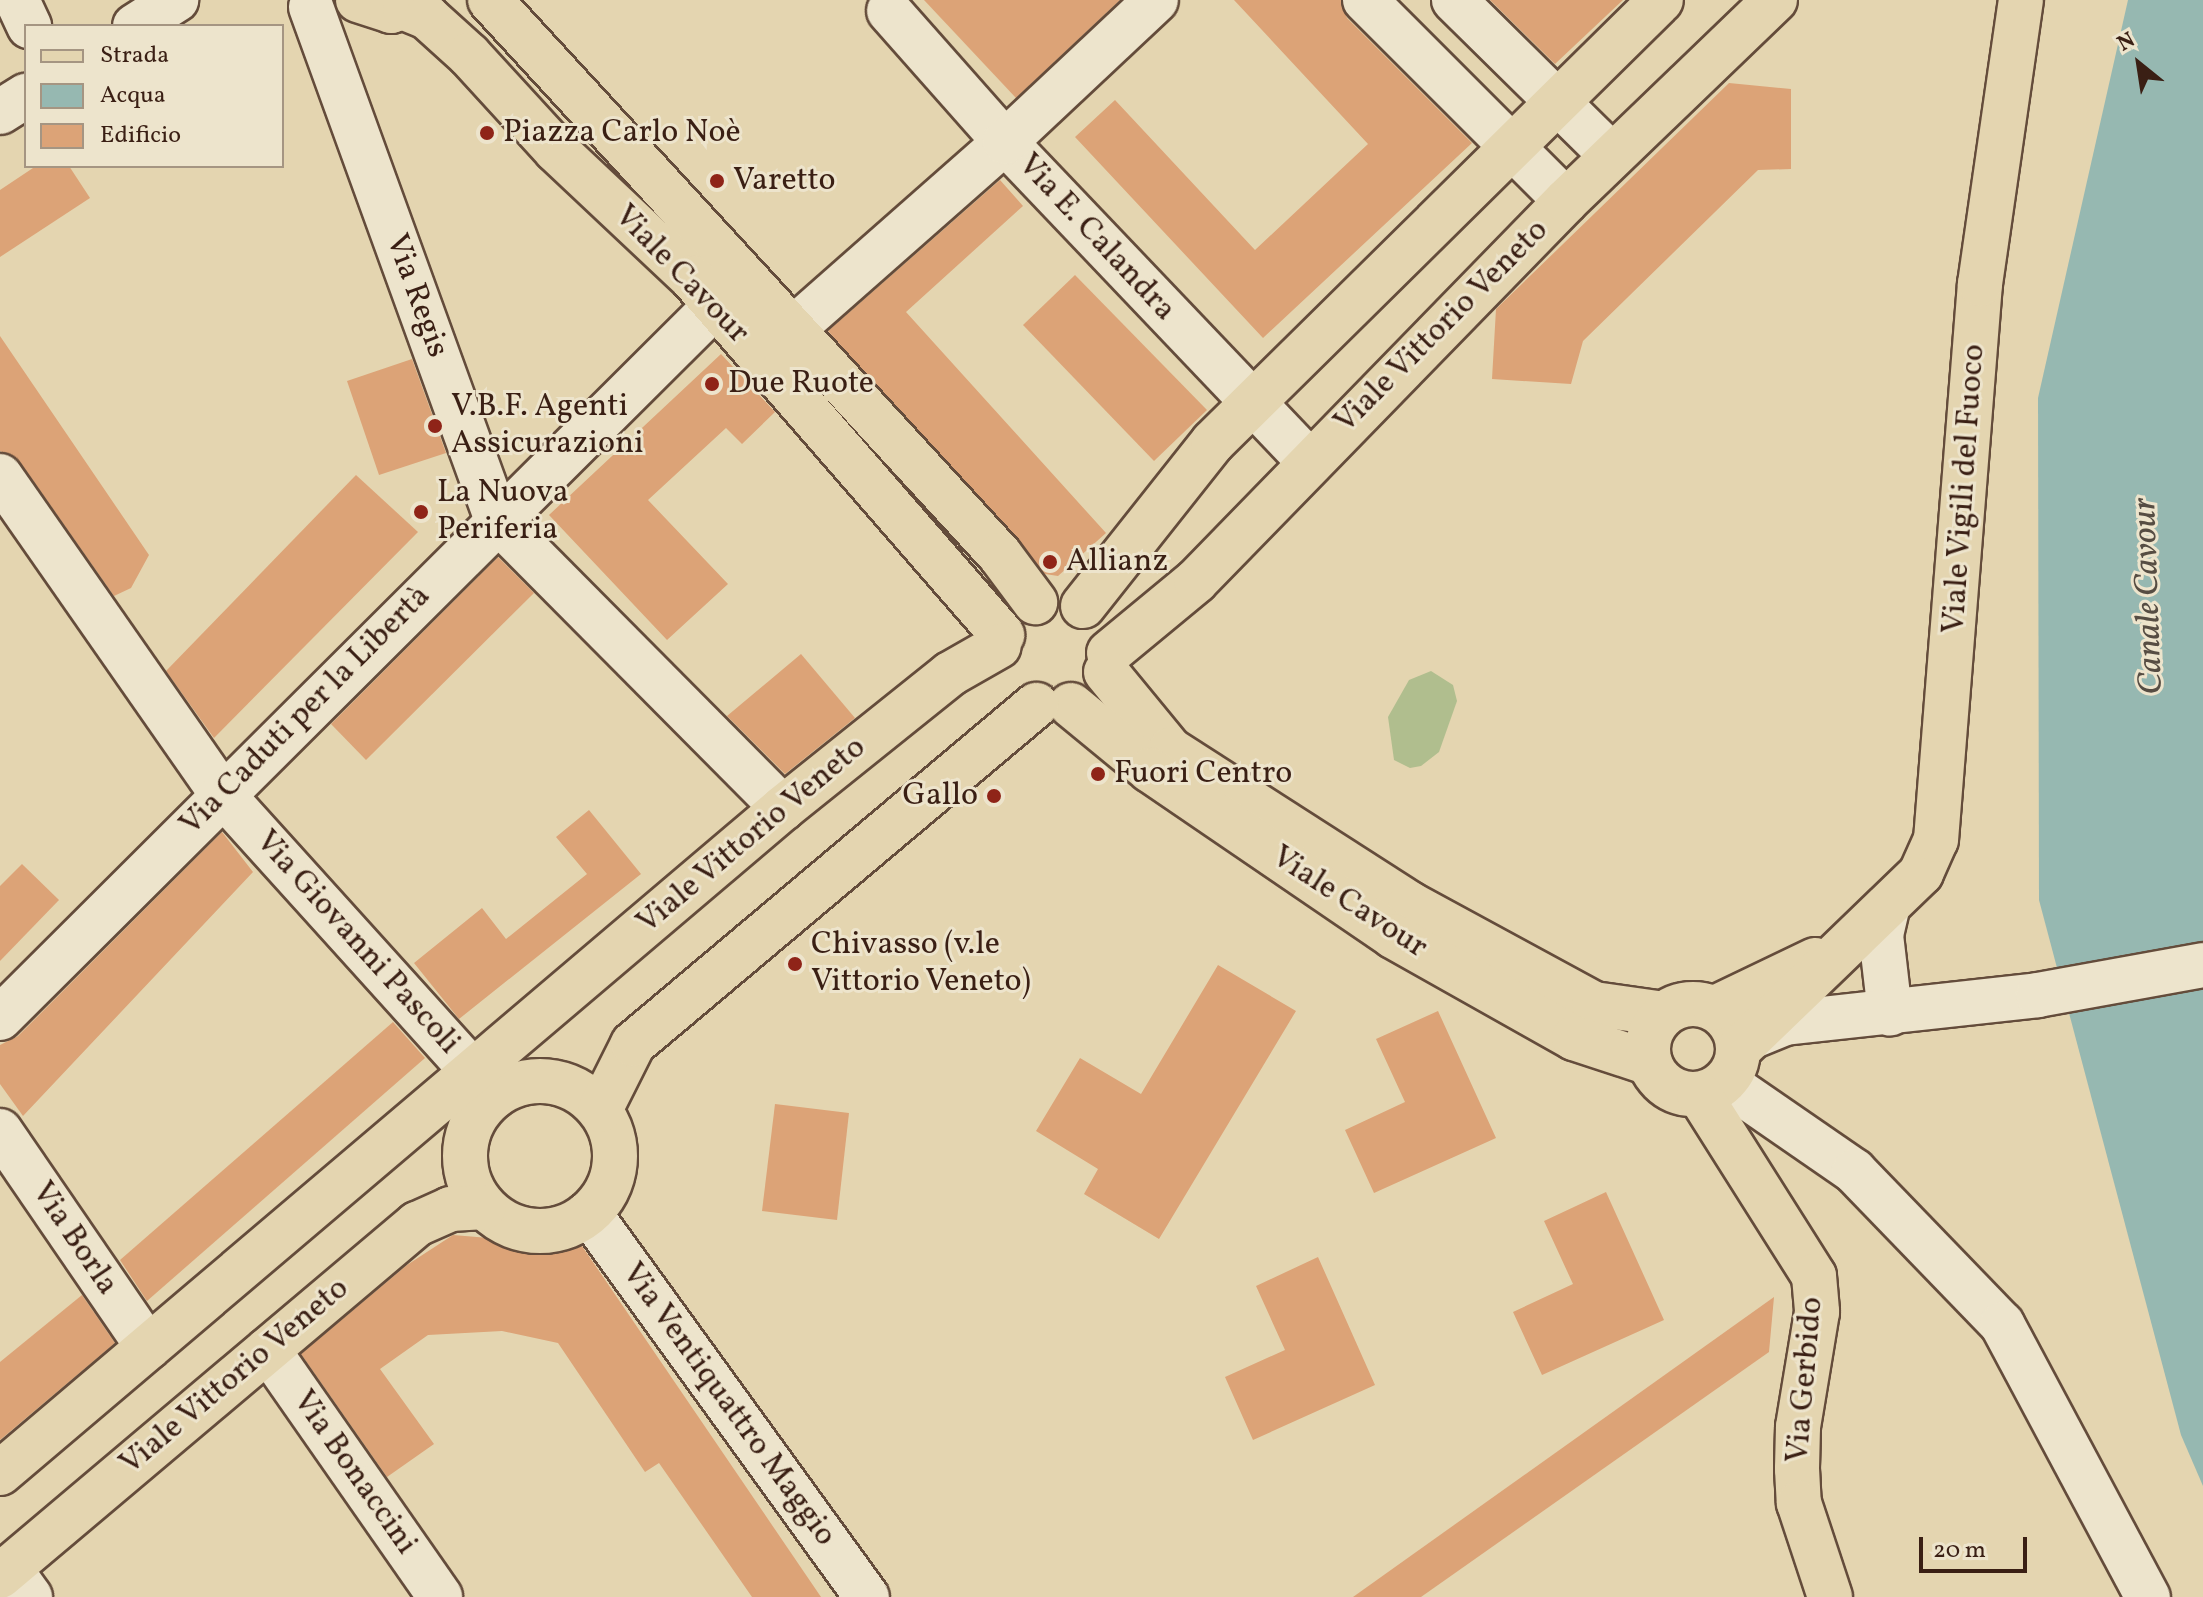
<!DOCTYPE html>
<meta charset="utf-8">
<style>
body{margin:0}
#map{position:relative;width:2203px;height:1597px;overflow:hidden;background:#e4d5b0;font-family:Vollkorn,serif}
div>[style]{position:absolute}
.green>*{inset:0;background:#b0be8e}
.water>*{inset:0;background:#96b8b1}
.building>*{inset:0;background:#dca377}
.roads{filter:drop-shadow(2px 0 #644c3b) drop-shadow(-2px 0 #644c3b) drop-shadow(0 2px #644c3b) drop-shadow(0 -2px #644c3b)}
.minor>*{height:44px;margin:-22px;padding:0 22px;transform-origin:22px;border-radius:22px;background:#ede4cc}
.major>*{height:44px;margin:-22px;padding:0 22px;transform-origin:22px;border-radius:22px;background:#e4d5b0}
.major>.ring{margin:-22px;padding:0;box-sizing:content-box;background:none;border:44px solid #e4d5b0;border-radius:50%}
.dots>*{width:22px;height:22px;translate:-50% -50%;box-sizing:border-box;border:4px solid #ede4cc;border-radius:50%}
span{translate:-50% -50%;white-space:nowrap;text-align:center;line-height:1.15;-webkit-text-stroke:6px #ede4cc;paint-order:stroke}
.poi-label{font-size:32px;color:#3a1f14}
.left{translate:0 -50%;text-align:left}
.right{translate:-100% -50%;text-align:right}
.street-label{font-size:32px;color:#3a1f14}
.water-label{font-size:34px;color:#564d43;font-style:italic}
.legend{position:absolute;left:24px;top:24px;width:260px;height:144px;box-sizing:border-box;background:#ede4cc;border:2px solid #a59582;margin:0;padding:10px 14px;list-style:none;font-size:24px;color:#3a1f14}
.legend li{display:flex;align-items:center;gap:16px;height:40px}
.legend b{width:40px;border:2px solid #a59582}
.north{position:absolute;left:2099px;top:24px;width:80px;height:80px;-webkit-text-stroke:6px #ede4cc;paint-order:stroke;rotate:330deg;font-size:22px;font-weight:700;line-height:32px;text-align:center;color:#3a1f14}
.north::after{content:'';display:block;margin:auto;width:28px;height:36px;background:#3a1f14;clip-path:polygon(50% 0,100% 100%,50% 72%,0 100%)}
.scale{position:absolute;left:1919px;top:1537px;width:108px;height:36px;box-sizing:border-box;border:4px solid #3a1f14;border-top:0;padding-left:10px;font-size:24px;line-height:28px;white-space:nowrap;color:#3a1f14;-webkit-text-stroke:6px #ede4cc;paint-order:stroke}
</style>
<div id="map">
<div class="green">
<i style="clip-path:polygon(1431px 671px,1453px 685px,1457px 701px,1439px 752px,1421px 766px,1410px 768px,1394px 760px,1388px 717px,1409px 680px)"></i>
</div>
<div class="water">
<i style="clip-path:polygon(2128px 0,2203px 0,2203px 1486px,2181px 1435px,2039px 900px,2038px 398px)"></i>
</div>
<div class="building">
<i style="clip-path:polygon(924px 0,1120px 0,1016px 98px)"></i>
<i style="clip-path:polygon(1234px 0,1341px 0,1347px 18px,1472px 143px,1263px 338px,1075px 137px,1115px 100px,1255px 250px,1368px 144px)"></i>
<i style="clip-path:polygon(1490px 0,1623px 0,1555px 64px)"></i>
<i style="clip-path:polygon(1729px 83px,1791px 89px,1791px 169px,1758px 170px,1583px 341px,1571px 384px,1492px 379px,1496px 309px)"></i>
<i style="clip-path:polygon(36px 166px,69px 166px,90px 198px,0 257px,0 190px)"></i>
<i style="clip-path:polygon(1000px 180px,1023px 206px,906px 312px,1106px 533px,1058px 576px,1045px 574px,828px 331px)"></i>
<i style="clip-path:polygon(1075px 275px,1207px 410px,1154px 461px,1023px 325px)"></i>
<i style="clip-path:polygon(0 336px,149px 555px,131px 588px,114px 596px,20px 462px,0 451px)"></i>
<i style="clip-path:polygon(721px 354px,775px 412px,742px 444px,726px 428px,648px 500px,728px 584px,667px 640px,549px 515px)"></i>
<i style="clip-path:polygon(412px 359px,446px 453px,379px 475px,347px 381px)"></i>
<i style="clip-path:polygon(356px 475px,418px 532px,214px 738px,166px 671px)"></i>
<i style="clip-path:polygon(498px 557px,534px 593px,366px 760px,331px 724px)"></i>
<i style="clip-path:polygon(801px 654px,855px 718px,785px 774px,727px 716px)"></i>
<i style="clip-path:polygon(589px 810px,641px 874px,459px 1019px,414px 963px,482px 908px,506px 939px,587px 874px,556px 837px)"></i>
<i style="clip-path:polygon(222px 832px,253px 872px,23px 1116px,0 1084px,0 1045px,18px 1036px)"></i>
<i style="clip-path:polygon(22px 864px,59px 900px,0 961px,0 886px)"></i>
<i style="clip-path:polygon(1218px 965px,1296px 1011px,1159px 1239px,1084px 1194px,1098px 1169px,1036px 1131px,1080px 1058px,1141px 1094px)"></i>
<i style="clip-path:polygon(1438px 1011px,1496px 1138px,1374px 1193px,1345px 1130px,1405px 1102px,1376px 1039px)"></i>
<i style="clip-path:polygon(393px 1022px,425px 1058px,147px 1301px,120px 1260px)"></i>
<i style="clip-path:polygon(775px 1104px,849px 1113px,837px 1220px,762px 1211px)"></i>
<i style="clip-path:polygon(1606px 1192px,1664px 1320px,1542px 1375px,1513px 1312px,1573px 1284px,1544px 1221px)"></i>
<i style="clip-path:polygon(453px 1235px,582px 1246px,821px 1597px,752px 1597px,659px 1463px,645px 1472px,558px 1343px,502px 1331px,428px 1335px,380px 1369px,434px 1444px,387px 1477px,301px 1354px,407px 1265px)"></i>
<i style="clip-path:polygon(1318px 1257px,1375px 1385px,1253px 1440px,1225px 1377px,1285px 1350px,1256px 1286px)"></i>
<i style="clip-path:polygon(82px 1295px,115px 1343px,0 1440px,0 1362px)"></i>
<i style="clip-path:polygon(1774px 1297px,1769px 1352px,1421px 1597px,1353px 1597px)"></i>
</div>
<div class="roads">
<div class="minor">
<i style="left:17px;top:0;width:29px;rotate:65deg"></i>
<i style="left:1365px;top:0;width:284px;rotate:45deg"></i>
<i style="left:1454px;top:0;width:222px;rotate:44.6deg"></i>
<i style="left:311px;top:7px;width:546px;rotate:70.07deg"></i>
<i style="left:497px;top:520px;width:406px;rotate:45.2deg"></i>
<i style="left:889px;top:11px;width:175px;rotate:48.5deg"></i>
<i style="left:1005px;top:142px;width:441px;rotate:46.4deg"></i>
<i style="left:135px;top:26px;width:49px;rotate:-32.4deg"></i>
<i style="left:0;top:112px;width:31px;rotate:-32deg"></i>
<i style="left:793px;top:329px;width:283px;rotate:-41.4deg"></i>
<i style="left:1005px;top:142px;width:207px;rotate:-43.2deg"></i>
<i style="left:0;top:476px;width:388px;rotate:55.1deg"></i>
<i style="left:222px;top:794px;width:407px;rotate:47.9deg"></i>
<i style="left:1887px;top:909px;width:27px;rotate:103deg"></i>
<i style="left:1881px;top:935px;width:79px;rotate:83.4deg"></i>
<i style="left:0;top:1018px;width:1010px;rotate:-44.88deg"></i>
<i style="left:1753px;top:1036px;width:35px;rotate:-22deg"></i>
<i style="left:1785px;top:1023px;width:255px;rotate:-6.3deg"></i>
<i style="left:2038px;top:995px;width:168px;rotate:-10.3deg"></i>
<i style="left:1725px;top:1082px;width:157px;rotate:34.6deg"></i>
<i style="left:1854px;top:1171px;width:213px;rotate:46deg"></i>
<i style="left:2002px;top:1324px;width:310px;rotate:61.9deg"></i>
<i style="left:0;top:1131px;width:262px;rotate:55.6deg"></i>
<i style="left:589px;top:1213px;width:474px;rotate:54.1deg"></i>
<i style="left:268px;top:1350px;width:301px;rotate:55.1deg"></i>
<i style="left:9px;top:1568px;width:36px;rotate:54deg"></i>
</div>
<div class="major">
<i style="left:358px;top:0;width:35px;rotate:18deg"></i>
<i style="left:391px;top:11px;width:29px;rotate:-22deg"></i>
<i style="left:490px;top:0;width:754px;rotate:47.42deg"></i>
<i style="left:1000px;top:555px;width:59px;rotate:53.3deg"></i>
<i style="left:405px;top:8px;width:24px;rotate:22deg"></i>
<i style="left:427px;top:17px;width:57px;rotate:42.1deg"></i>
<i style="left:469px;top:55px;width:129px;rotate:47.5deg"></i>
<i style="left:556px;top:150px;width:187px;rotate:43.3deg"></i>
<i style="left:692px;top:278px;width:473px;rotate:49deg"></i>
<i style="left:1083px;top:606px;width:209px;rotate:-51.6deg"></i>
<i style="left:1213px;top:442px;width:629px;rotate:-44.61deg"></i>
<i style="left:1109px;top:653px;width:113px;rotate:-39.6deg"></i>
<i style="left:1196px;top:581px;width:530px;rotate:-45.76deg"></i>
<i style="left:1566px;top:201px;width:290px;rotate:-43.9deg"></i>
<i style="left:1106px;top:672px;width:101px;rotate:50.6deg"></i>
<i style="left:1170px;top:750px;width:285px;rotate:32.7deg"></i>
<i style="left:1410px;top:904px;width:209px;rotate:28.5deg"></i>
<i style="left:1594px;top:1004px;width:71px;rotate:8.1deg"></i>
<i style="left:1071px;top:705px;width:102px;rotate:39.4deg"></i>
<i style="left:1150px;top:770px;width:294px;rotate:34.3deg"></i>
<i style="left:1393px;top:936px;width:208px;rotate:29.4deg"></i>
<i style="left:1574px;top:1038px;width:80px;rotate:18.2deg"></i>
<i class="ring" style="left:1648px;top:1004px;width:46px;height:46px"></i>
<i style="left:1715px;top:1008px;width:111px;rotate:-25.6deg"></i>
<i style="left:1739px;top:1049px;width:253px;rotate:-44deg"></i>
<i style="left:1921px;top:873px;width:36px;rotate:-66deg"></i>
<i style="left:1936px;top:840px;width:558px;rotate:-85.48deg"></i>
<i style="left:1980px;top:284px;width:287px;rotate:-81.8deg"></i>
<i class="ring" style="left:465px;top:1081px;width:106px;height:106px"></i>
<i style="left:1699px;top:1094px;width:215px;rotate:57.7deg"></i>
<i style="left:1814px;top:1276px;width:36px;rotate:85deg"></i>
<i style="left:1817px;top:1312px;width:117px;rotate:99.4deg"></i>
<i style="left:1798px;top:1427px;width:42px;rotate:91.4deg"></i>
<i style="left:1797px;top:1469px;width:34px;rotate:87deg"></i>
<i style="left:1799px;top:1503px;width:99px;rotate:71.7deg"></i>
<i style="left:600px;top:1110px;width:74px;rotate:-63.4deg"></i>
<i style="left:633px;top:1044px;width:527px;rotate:-40.07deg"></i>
<i style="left:0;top:1473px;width:1027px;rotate:-40.34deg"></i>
<i style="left:783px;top:808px;width:214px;rotate:-38.7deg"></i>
<i style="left:950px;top:674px;width:56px;rotate:-29.7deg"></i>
<i style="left:0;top:1576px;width:546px;rotate:-40.17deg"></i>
<i style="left:417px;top:1224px;width:36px;rotate:-24deg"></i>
<i style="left:450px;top:1209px;width:34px;rotate:-3deg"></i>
</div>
</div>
<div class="dots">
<i style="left:487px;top:133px;background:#8f2418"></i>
<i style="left:717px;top:181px;background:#8f2418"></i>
<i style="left:712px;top:384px;background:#8f2418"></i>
<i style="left:435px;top:426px;background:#8f2418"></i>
<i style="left:421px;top:512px;background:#8f2418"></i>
<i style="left:1050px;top:562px;background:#8f2418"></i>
<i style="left:1098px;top:774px;background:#8f2418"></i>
<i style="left:994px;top:796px;background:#8f2418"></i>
<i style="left:795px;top:964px;background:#8f2418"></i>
</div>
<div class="poi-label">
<span class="left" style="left:503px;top:133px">Piazza Carlo Noè</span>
<span class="left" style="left:733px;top:181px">Varetto</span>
<span class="left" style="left:728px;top:384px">Due Ruote</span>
<span class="left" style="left:451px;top:426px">V.B.F. Agenti<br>Assicurazioni</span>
<span class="left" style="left:437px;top:512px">La Nuova<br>Periferia</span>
<span class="left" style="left:1066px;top:562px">Allianz</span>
<span class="left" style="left:1114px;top:774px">Fuori Centro</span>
<span class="right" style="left:978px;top:796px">Gallo</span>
<span class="left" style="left:811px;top:964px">Chivasso (v.le<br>Vittorio Veneto)</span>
</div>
<div class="street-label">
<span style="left:1096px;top:238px;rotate:47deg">Via E. Calandra</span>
<span style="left:681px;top:275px;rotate:46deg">Viale Cavour</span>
<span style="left:416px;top:296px;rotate:70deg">Via Regis</span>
<span style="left:1442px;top:327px;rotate:-45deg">Viale Vittorio Veneto</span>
<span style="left:1965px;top:489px;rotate:-86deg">Viale Vigili del Fuoco</span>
<span style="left:306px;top:711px;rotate:-45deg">Via Caduti per la Libertà</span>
<span style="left:752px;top:836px;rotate:-40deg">Viale Vittorio Veneto</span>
<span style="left:1349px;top:903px;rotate:33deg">Viale Cavour</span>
<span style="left:357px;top:943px;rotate:48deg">Via Giovanni Pascoli</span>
<span style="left:74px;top:1239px;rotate:56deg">Via Borla</span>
<span style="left:235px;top:1377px;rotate:-40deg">Viale Vittorio Veneto</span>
<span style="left:1806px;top:1380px;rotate:-85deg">Via Gerbido</span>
<span style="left:728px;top:1405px;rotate:54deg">Via Ventiquattro Maggio</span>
<span style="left:354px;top:1473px;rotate:55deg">Via Bonaccini</span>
</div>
<div class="water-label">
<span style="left:2149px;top:596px;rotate:-92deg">Canale Cavour</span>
</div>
<ul class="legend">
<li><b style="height:10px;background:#e4d5b0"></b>Strada</li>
<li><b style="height:22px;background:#96b8b1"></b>Acqua</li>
<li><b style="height:22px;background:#dca377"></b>Edificio</li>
</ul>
<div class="north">N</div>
<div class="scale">20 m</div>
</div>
